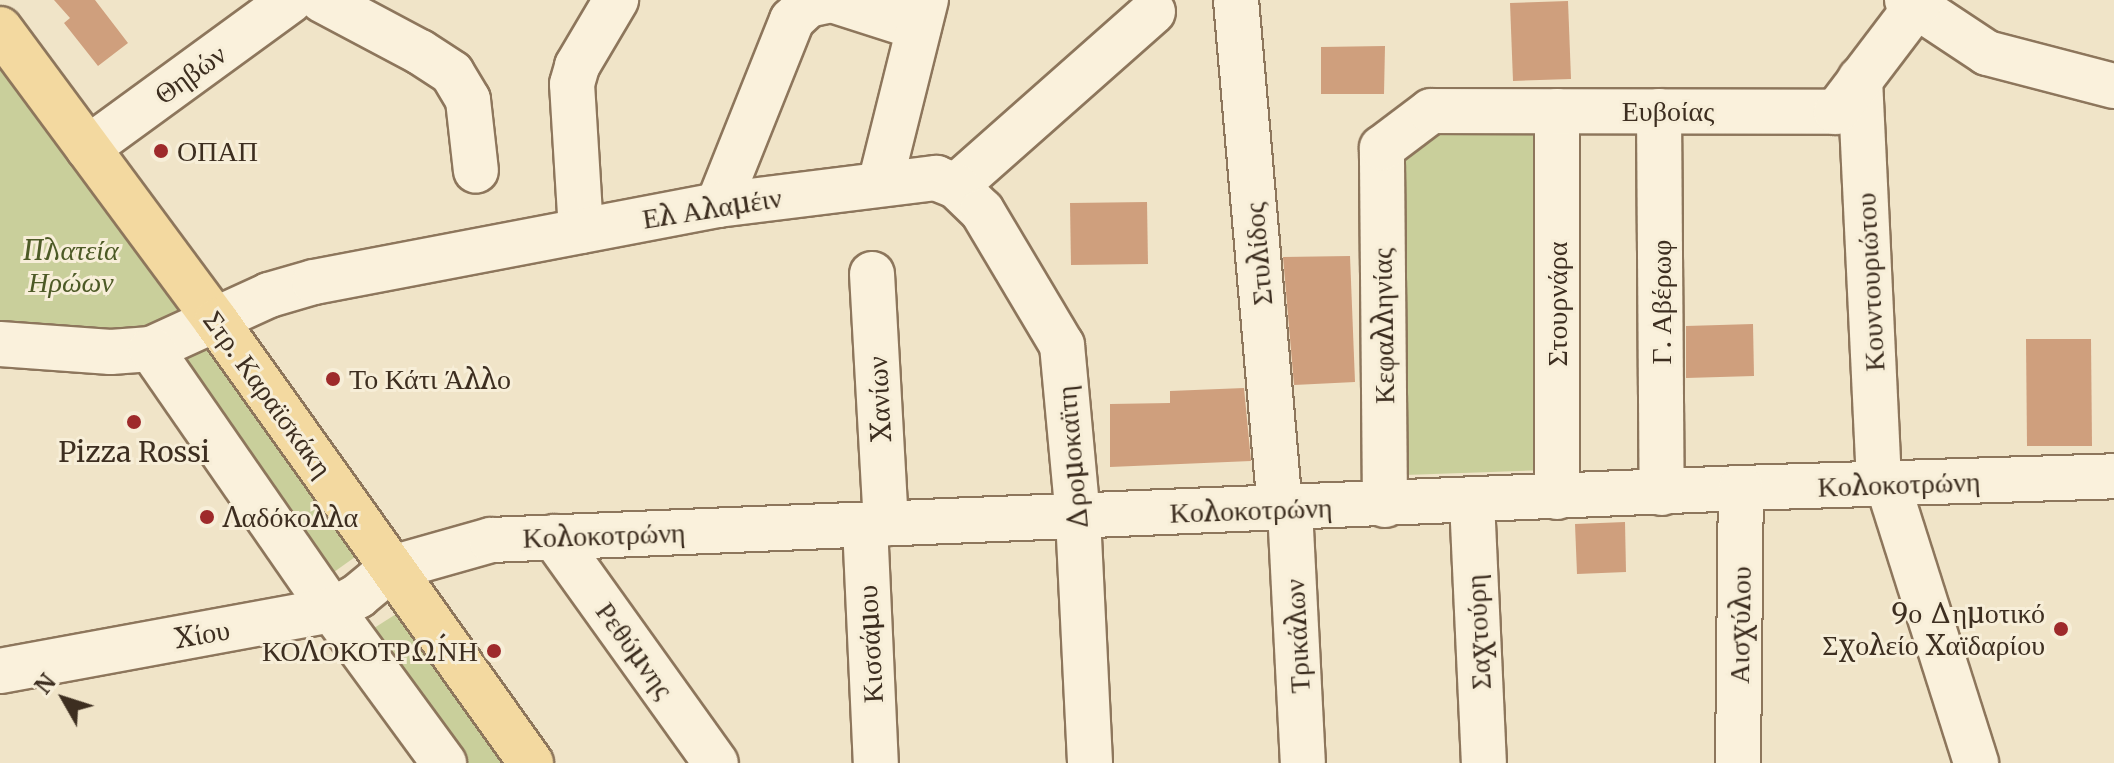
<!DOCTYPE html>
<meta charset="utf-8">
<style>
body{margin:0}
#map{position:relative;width:2114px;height:763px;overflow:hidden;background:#f0e4c8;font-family:Merriweather,serif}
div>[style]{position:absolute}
.green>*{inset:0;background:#c9cf9b}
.building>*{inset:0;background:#cf9f7d}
.roads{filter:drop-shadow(2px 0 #8d765c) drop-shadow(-2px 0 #8d765c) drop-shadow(0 2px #8d765c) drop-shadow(0 -2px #8d765c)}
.minor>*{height:44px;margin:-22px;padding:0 22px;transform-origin:22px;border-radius:22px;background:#faf1dc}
.major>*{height:44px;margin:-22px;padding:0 22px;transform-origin:22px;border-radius:22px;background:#f3d9a0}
.dots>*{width:22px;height:22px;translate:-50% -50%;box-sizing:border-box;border:4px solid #f7eed8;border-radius:50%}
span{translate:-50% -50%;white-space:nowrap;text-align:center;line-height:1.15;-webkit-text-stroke:6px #f7eed8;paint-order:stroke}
.street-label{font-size:28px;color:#3d2e20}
.poi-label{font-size:28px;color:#3d2e20}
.left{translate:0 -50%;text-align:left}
.right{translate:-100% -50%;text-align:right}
.park-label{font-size:28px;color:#4d5a26;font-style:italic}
.north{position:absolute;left:24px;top:659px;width:80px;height:80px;-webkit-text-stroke:6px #f7eed8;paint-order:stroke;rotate:309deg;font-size:22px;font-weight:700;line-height:32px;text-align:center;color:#3d2e20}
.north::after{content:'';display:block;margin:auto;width:28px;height:36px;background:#3d2e20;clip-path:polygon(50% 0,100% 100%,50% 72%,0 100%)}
</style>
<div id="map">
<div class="green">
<i style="clip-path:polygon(0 49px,196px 314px,150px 343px,0 331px)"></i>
<i style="clip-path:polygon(1547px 125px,1549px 470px,1405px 475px,1401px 150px,1434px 126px)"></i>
<i style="clip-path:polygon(212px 346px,355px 557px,320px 582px,171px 366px)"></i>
<i style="clip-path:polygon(404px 609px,512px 763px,450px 763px,360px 637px)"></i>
</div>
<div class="building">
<i style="clip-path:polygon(54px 0,95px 0,128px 43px,98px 66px,64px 23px,70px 18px)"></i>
<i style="clip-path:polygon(1568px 1px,1571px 79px,1513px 81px,1510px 3px)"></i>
<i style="clip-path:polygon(1385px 46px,1384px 94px,1321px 94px,1321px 47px)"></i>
<i style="clip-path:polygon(1147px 202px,1148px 264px,1071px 265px,1070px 203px)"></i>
<i style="clip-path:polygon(1350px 256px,1355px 382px,1294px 385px,1283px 257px)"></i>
<i style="clip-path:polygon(1753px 324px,1754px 376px,1686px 378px,1686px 326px)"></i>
<i style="clip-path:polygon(2026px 339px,2091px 339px,2092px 446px,2027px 446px)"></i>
<i style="clip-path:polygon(1244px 388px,1251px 461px,1110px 467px,1110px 404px,1170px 403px,1170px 391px)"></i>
<i style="clip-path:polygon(1625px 522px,1626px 572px,1577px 574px,1575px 524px)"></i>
</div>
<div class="roads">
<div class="minor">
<i style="left:322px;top:0;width:111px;rotate:28deg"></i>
<i style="left:420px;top:52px;width:38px;rotate:33deg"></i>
<i style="left:452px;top:73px;width:31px;rotate:59deg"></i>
<i style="left:468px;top:100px;width:71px;rotate:83.6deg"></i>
<i style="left:832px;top:0;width:91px;rotate:17.8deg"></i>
<i style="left:1236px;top:0;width:511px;rotate:85.06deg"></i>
<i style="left:1907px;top:0;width:96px;rotate:33.5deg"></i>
<i style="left:1987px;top:53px;width:131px;rotate:14.6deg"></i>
<i style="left:1860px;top:79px;width:406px;rotate:87.3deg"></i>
<i style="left:1557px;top:111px;width:386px;rotate:90deg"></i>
<i style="left:1659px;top:111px;width:382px;rotate:89.6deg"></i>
<i style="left:88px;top:148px;width:251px;rotate:-36.1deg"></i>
<i style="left:880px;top:184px;width:190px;rotate:-76deg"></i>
<i style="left:956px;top:186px;width:263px;rotate:-41.5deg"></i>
<i style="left:718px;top:205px;width:199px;rotate:-68.2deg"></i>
<i style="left:792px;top:20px;width:22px;rotate:-43deg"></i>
<i style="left:808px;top:5px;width:24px;rotate:-12deg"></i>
<i style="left:581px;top:231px;width:147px;rotate:-93.5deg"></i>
<i style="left:572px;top:84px;width:19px;rotate:-74deg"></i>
<i style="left:577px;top:66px;width:77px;rotate:-59.4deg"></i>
<i style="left:872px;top:274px;width:250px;rotate:86.8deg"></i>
<i style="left:0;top:344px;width:111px;rotate:4.1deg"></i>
<i style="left:111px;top:352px;width:40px;rotate:-4.3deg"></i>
<i style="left:151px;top:349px;width:130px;rotate:-24.6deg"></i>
<i style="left:269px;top:295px;width:47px;rotate:-16.1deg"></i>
<i style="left:314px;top:282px;width:411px;rotate:-10.8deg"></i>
<i style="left:718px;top:205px;width:220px;rotate:-7.1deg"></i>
<i style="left:936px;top:178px;width:22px;rotate:22deg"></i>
<i style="left:956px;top:186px;width:36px;rotate:44deg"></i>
<i style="left:982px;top:211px;width:156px;rotate:59.2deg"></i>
<i style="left:1062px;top:345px;width:173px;rotate:84.7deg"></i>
<i style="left:1078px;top:517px;width:246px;rotate:87.2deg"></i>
<i style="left:151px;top:349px;width:318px;rotate:55.3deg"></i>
<i style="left:332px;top:610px;width:190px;rotate:53.8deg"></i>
<i style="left:1888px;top:485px;width:292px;rotate:72.4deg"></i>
<i style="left:1472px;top:501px;width:262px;rotate:87.4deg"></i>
<i style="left:1385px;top:505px;width:357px;rotate:-90.5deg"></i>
<i style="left:1382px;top:148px;width:61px;rotate:-37.1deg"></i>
<i style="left:1431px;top:111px;width:405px;rotate:0.1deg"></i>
<i style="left:1836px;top:112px;width:141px;rotate:-52.8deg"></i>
<i style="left:1290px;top:509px;width:254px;rotate:87.1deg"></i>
<i style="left:865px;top:525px;width:238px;rotate:87.4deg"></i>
<i style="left:554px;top:537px;width:278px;rotate:54.4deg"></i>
<i style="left:0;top:671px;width:338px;rotate:-10.4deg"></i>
<i style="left:332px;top:610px;width:30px;rotate:-28deg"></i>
<i style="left:358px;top:596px;width:44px;rotate:-39.5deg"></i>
<i style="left:392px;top:568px;width:103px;rotate:-15.8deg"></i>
<i style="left:491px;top:540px;width:1251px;rotate:-2.38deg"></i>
<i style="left:1741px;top:488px;width:373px;rotate:-1.8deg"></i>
<i style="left:1738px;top:763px;width:275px;rotate:-89.4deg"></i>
</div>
<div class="major">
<i style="left:0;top:29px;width:363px;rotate:53.5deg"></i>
<i style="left:216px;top:321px;width:543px;rotate:54.52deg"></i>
</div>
</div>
<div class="dots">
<i style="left:161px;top:151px;background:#9e2a2b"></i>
<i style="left:333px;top:379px;background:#9e2a2b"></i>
<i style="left:134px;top:422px;background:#9e2a2b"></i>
<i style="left:207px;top:517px;background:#9e2a2b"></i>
<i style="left:2061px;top:629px;background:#9e2a2b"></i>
<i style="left:494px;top:651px;background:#9e2a2b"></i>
</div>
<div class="street-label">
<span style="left:190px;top:74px;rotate:-36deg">Θηβών</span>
<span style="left:1668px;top:111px">Ευβοίας</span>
<span style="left:712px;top:208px;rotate:-9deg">Ελ Αλαμέιν</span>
<span style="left:1258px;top:254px;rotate:-95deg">Στυλίδος</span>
<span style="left:1870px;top:282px;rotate:-93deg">Κουντουριώτου</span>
<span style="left:1661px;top:302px;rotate:-90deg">Γ. Αβέρωφ</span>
<span style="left:1557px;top:304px;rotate:-90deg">Στουρνάρα</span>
<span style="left:1383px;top:326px;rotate:-91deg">Κεφαλληνίας</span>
<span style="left:268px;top:394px;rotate:54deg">Στρ. Καραϊσκάκη</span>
<span style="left:879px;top:399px;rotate:-93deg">Χανίων</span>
<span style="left:1072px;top:458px;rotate:-95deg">Δρομοκαϊτη</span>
<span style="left:1899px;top:484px;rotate:-2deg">Κολοκοτρώνη</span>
<span style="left:1251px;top:510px;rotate:-2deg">Κολοκοτρώνη</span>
<span style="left:604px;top:535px;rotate:-2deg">Κολοκοτρώνη</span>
<span style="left:1740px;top:625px;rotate:-89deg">Αισχύλου</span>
<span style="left:1478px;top:632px;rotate:-93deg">Σαχτούρη</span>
<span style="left:202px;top:634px;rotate:-10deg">Χίου</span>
<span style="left:1297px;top:636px;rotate:-93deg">Τρικάλων</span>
<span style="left:870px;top:644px;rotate:-93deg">Κισσάμου</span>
<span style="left:635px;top:650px;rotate:54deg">Ρεθύμνης</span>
</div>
<div class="poi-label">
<span class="left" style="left:177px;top:151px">ΟΠΑΠ</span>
<span class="left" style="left:349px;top:379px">Το Κάτι Άλλο</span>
<span style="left:134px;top:452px">Pizza Rossi</span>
<span class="left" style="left:223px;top:517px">Λαδόκολλα</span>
<span class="right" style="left:2045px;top:629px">9ο Δημοτικό<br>Σχολείο Χαϊδαρίου</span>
<span class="right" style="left:478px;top:651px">ΚΟΛΟΚΟΤΡΏΝΗ</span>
</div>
<div class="park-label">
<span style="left:71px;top:266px">Πλατεία<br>Ηρώων</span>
</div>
<div class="north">N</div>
</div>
